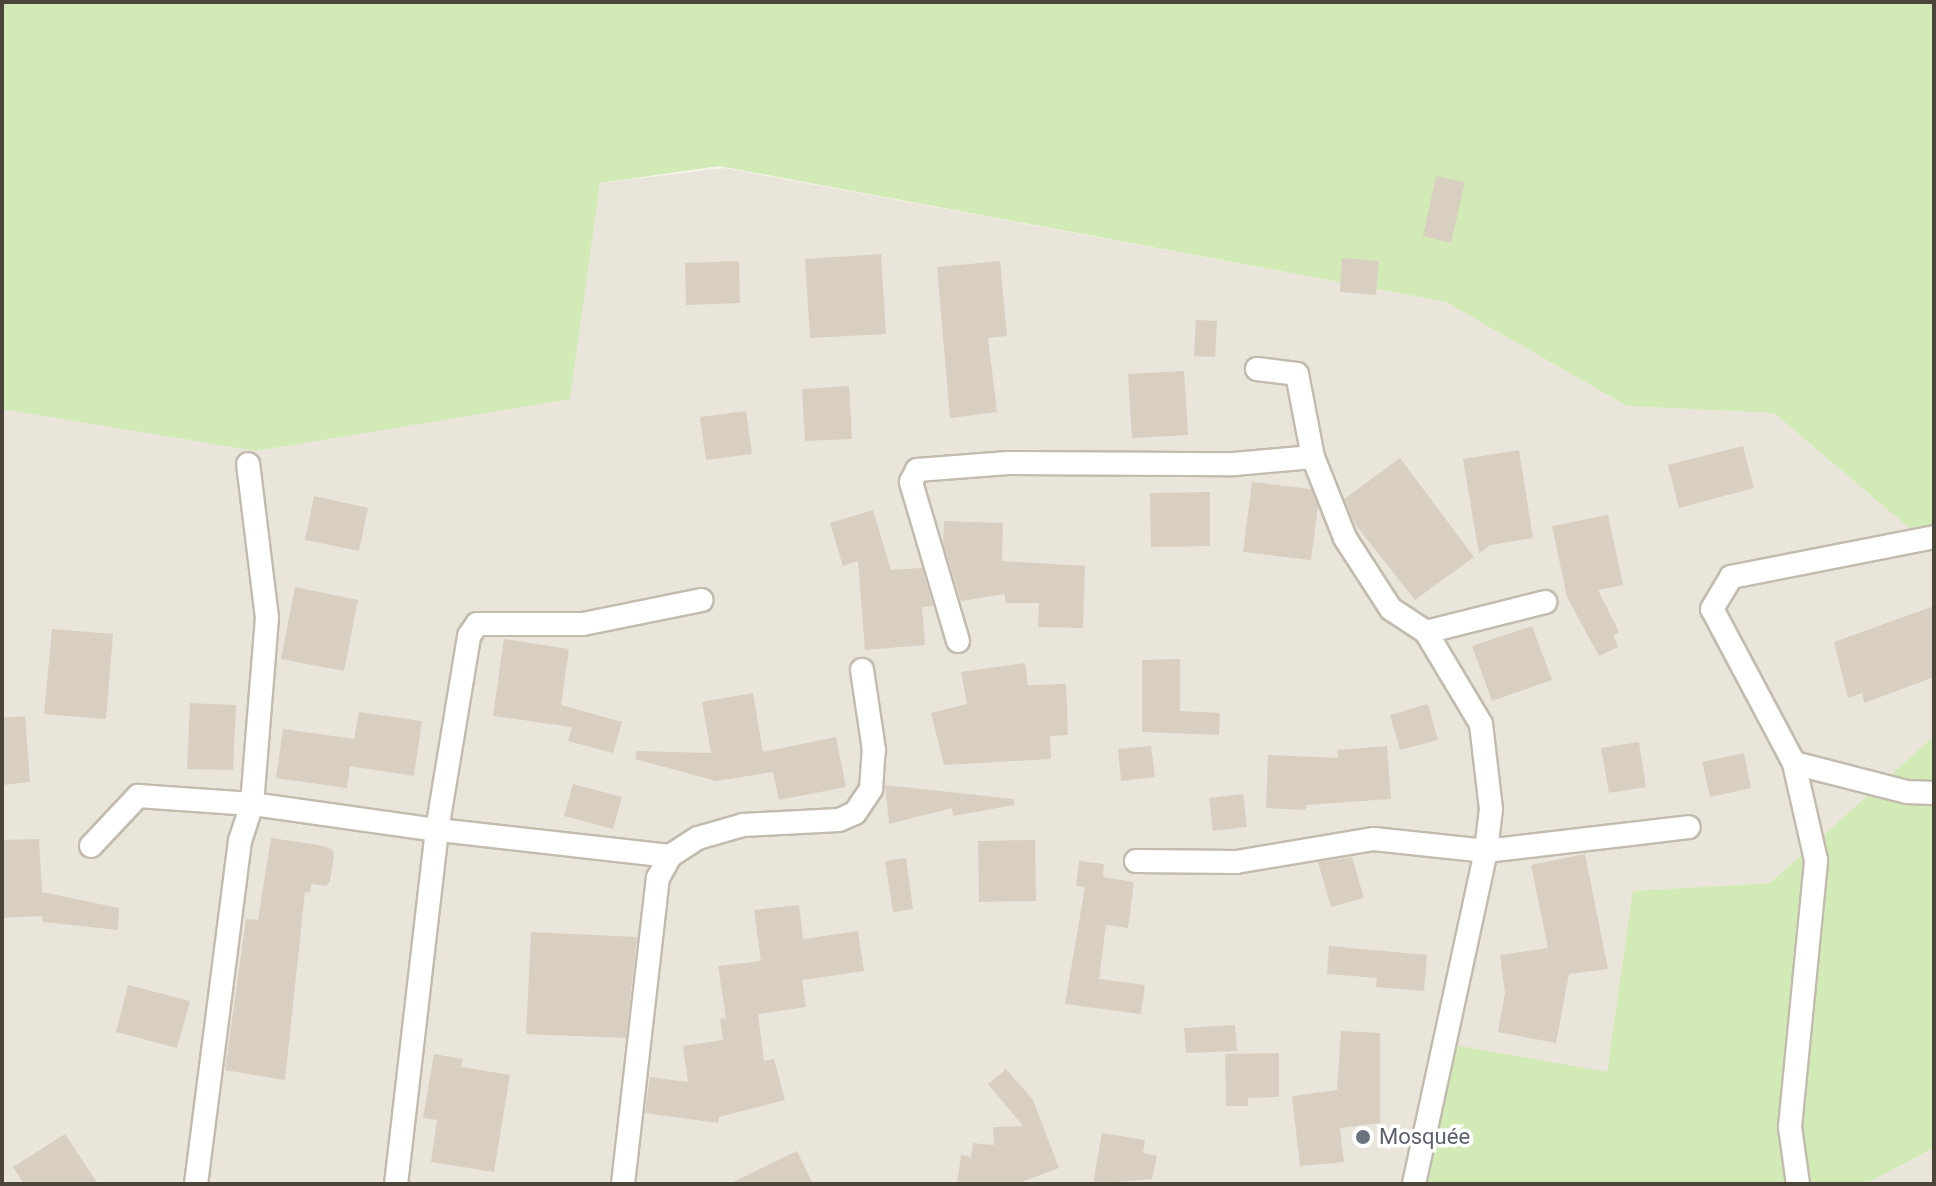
<!DOCTYPE html>
<meta charset="utf-8">
<style>
body{margin:0}
#map{position:relative;width:1936px;height:1186px;overflow:hidden;background:#f6f3ec;font-family:Roboto,sans-serif}
div>[style]{position:absolute}
.residential>*{inset:0;background:#eae5da}
.green>*{inset:0;background:#d2eab5}
.building>*{inset:0;background:#d8cfc1}
.roads{filter:drop-shadow(2px 0 #c2bbae) drop-shadow(-2px 0 #c2bbae) drop-shadow(0 2px #c2bbae) drop-shadow(0 -2px #c2bbae)}
.minor>*{height:22px;margin:-11px;padding:0 11px;transform-origin:11px;border-radius:11px;background:#fff}
.dots>*{width:22px;height:22px;translate:-50% -50%;box-sizing:border-box;border:4px solid #fff;border-radius:50%}
span{translate:-50% -50%;white-space:nowrap;text-align:center;line-height:1.15;-webkit-text-stroke:7px #fff;paint-order:stroke}
.worship-label{font-size:22px;color:#5b616d}
.left{translate:0 -50%;text-align:left}
.frame{position:absolute;inset:0;border:4px solid #4b4439;pointer-events:none}
</style>
<div id="map">
<div class="residential">
<i style="clip-path:polygon(724px 168px,1446px 302px,1627px 406px,1774px 413px,1934px 549px,1934px 736px,1770px 883px,1634px 891px,1607px 1072px,1414px 1184px,2px 1184px,2px 409px,256px 451px,569px 399px,600px 183px)"></i>
<i style="clip-path:polygon(1934px 1148px,1934px 1184px,1865px 1184px)"></i>
</div>
<div class="green">
<i style="clip-path:polygon(2px 2px,1934px 2px,1934px 549px,1774px 413px,1627px 406px,1446px 302px,719px 166px,600px 183px,570px 399px,256px 451px,2px 409px)"></i>
<i style="clip-path:polygon(1934px 736px,1934px 1148px,1865px 1184px,1415px 1184px,1443px 1043px,1607px 1072px,1633px 891px,1770px 883px)"></i>
</div>
<div class="building">
<i style="clip-path:polygon(1436px 176px,1465px 182px,1451px 243px,1423px 236px)"></i>
<i style="clip-path:polygon(881px 254px,886px 334px,810px 338px,805px 259px)"></i>
<i style="clip-path:polygon(1342px 258px,1379px 261px,1376px 295px,1340px 292px)"></i>
<i style="clip-path:polygon(739px 261px,740px 303px,686px 305px,685px 263px)"></i>
<i style="clip-path:polygon(1000px 261px,1007px 336px,988px 338px,997px 412px,950px 418px,937px 267px)"></i>
<i style="clip-path:polygon(1196px 320px,1217px 321px,1215px 357px,1194px 356px)"></i>
<i style="clip-path:polygon(1184px 371px,1188px 435px,1132px 438px,1128px 374px)"></i>
<i style="clip-path:polygon(849px 386px,852px 439px,805px 441px,802px 389px)"></i>
<i style="clip-path:polygon(746px 411px,752px 454px,706px 460px,700px 417px)"></i>
<i style="clip-path:polygon(1743px 446px,1754px 488px,1679px 508px,1668px 465px)"></i>
<i style="clip-path:polygon(1519px 450px,1533px 538px,1490px 545px,1479px 554px,1463px 459px)"></i>
<i style="clip-path:polygon(1400px 458px,1474px 557px,1415px 600px,1355px 524px,1344px 499px)"></i>
<i style="clip-path:polygon(1252px 482px,1311px 489px,1318px 506px,1311px 560px,1243px 552px)"></i>
<i style="clip-path:polygon(1210px 492px,1210px 546px,1151px 547px,1150px 493px)"></i>
<i style="clip-path:polygon(314px 496px,368px 508px,359px 551px,305px 540px)"></i>
<i style="clip-path:polygon(873px 510px,891px 570px,922px 568px,933px 606px,922px 607px,925px 645px,865px 650px,858px 561px,843px 566px,830px 523px)"></i>
<i style="clip-path:polygon(1608px 515px,1623px 585px,1598px 590px,1619px 632px,1613px 635px,1618px 647px,1599px 656px,1567px 597px,1552px 526px)"></i>
<i style="clip-path:polygon(944px 521px,1003px 523px,1002px 561px,1085px 566px,1083px 628px,1038px 627px,1039px 603px,1005px 603px,1005px 594px,961px 601px,943px 542px)"></i>
<i style="clip-path:polygon(295px 587px,358px 600px,344px 671px,281px 659px)"></i>
<i style="clip-path:polygon(1934px 606px,1934px 677px,1864px 703px,1862px 693px,1848px 698px,1834px 642px)"></i>
<i style="clip-path:polygon(1532px 626px,1552px 680px,1492px 701px,1472px 646px)"></i>
<i style="clip-path:polygon(52px 629px,113px 634px,106px 719px,44px 714px)"></i>
<i style="clip-path:polygon(504px 639px,569px 649px,561px 705px,622px 722px,613px 753px,568px 741px,572px 727px,493px 716px)"></i>
<i style="clip-path:polygon(1180px 659px,1180px 711px,1220px 713px,1219px 735px,1142px 732px,1142px 660px)"></i>
<i style="clip-path:polygon(1025px 663px,1028px 685px,1066px 684px,1068px 735px,1050px 736px,1051px 759px,944px 765px,931px 713px,967px 704px,961px 672px)"></i>
<i style="clip-path:polygon(753px 693px,763px 752px,836px 737px,846px 787px,779px 800px,773px 772px,716px 781px,635px 759px,637px 751px,711px 753px,702px 702px)"></i>
<i style="clip-path:polygon(190px 703px,236px 705px,233px 770px,187px 769px)"></i>
<i style="clip-path:polygon(1428px 704px,1438px 740px,1400px 750px,1390px 715px)"></i>
<i style="clip-path:polygon(359px 712px,422px 721px,414px 776px,350px 766px,347px 788px,276px 778px,283px 729px,354px 739px)"></i>
<i style="clip-path:polygon(25px 716px,30px 782px,2px 785px,2px 718px)"></i>
<i style="clip-path:polygon(1639px 742px,1646px 787px,1609px 793px,1601px 748px)"></i>
<i style="clip-path:polygon(1151px 746px,1155px 777px,1121px 781px,1118px 749px)"></i>
<i style="clip-path:polygon(1387px 746px,1391px 799px,1306px 805px,1306px 810px,1266px 808px,1268px 755px,1338px 758px,1337px 750px)"></i>
<i style="clip-path:polygon(1744px 753px,1751px 788px,1710px 797px,1702px 762px)"></i>
<i style="clip-path:polygon(573px 784px,622px 797px,613px 829px,564px 816px)"></i>
<i style="clip-path:polygon(885px 785px,1014px 799px,1014px 805px,953px 816px,952px 808px,889px 824px)"></i>
<i style="clip-path:polygon(1243px 794px,1247px 827px,1213px 831px,1209px 798px)"></i>
<i style="clip-path:polygon(271px 838px,318px 845px,332px 849px,334px 856px,330px 881px,326px 886px,311px 884px,310px 893px,305px 892px,285px 1080px,225px 1070px,246px 919px,258px 920px)"></i>
<i style="clip-path:polygon(39px 839px,42px 892px,119px 908px,118px 930px,43px 922px,42px 916px,2px 918px,2px 840px)"></i>
<i style="clip-path:polygon(1035px 840px,1036px 901px,979px 902px,978px 841px)"></i>
<i style="clip-path:polygon(1585px 854px,1608px 969px,1569px 974px,1556px 1043px,1498px 1032px,1505px 993px,1500px 955px,1548px 948px,1531px 865px)"></i>
<i style="clip-path:polygon(1352px 857px,1364px 898px,1331px 907px,1318px 862px)"></i>
<i style="clip-path:polygon(906px 858px,913px 909px,893px 912px,885px 861px)"></i>
<i style="clip-path:polygon(1079px 861px,1104px 864px,1103px 877px,1134px 882px,1128px 928px,1106px 925px,1099px 979px,1145px 985px,1141px 1014px,1065px 1004px,1085px 887px,1076px 886px)"></i>
<i style="clip-path:polygon(799px 905px,803px 939px,858px 931px,864px 971px,802px 980px,806px 1007px,758px 1014px,764px 1061px,774px 1059px,785px 1100px,719px 1117px,718px 1123px,645px 1113px,650px 1077px,688px 1082px,683px 1046px,723px 1040px,720px 1019px,726px 1018px,718px 966px,761px 961px,754px 910px)"></i>
<i style="clip-path:polygon(531px 932px,637px 937px,626px 1038px,526px 1034px)"></i>
<i style="clip-path:polygon(1329px 946px,1427px 955px,1424px 991px,1376px 987px,1377px 978px,1327px 974px)"></i>
<i style="clip-path:polygon(128px 985px,190px 1001px,177px 1048px,116px 1032px)"></i>
<i style="clip-path:polygon(1235px 1025px,1237px 1051px,1186px 1053px,1184px 1028px)"></i>
<i style="clip-path:polygon(1341px 1031px,1380px 1033px,1380px 1123px,1340px 1128px,1344px 1162px,1300px 1166px,1292px 1096px,1337px 1090px)"></i>
<i style="clip-path:polygon(1279px 1053px,1279px 1097px,1248px 1098px,1248px 1106px,1226px 1106px,1225px 1054px)"></i>
<i style="clip-path:polygon(434px 1054px,463px 1059px,461px 1067px,510px 1075px,494px 1172px,431px 1162px,437px 1120px,423px 1118px)"></i>
<i style="clip-path:polygon(1006px 1069px,1033px 1100px,1059px 1168px,1016px 1184px,957px 1184px,961px 1155px,971px 1157px,973px 1143px,994px 1145px,993px 1127px,1023px 1126px,988px 1084px)"></i>
<i style="clip-path:polygon(1102px 1133px,1145px 1140px,1143px 1153px,1157px 1156px,1152px 1179px,1093px 1184px)"></i>
<i style="clip-path:polygon(65px 1134px,98px 1184px,24px 1184px,13px 1167px)"></i>
<i style="clip-path:polygon(797px 1151px,813px 1184px,729px 1184px)"></i>
</div>
<div class="roads">
<div class="minor">
<i style="left:1257px;top:369px;width:40px;rotate:7.1deg"></i>
<i style="left:1297px;top:374px;width:85px;rotate:79.1deg"></i>
<i style="left:1313px;top:457px;width:87px;rotate:68.4deg"></i>
<i style="left:1345px;top:538px;width:85px;rotate:57.1deg"></i>
<i style="left:1391px;top:609px;width:42px;rotate:33.3deg"></i>
<i style="left:1426px;top:632px;width:107px;rotate:59.1deg"></i>
<i style="left:1481px;top:724px;width:86px;rotate:83.3deg"></i>
<i style="left:1491px;top:809px;width:42px;rotate:96.8deg"></i>
<i style="left:1486px;top:851px;width:341px;rotate:102.2deg"></i>
<i style="left:1426px;top:632px;width:123px;rotate:-14.1deg"></i>
<i style="left:958px;top:641px;width:166px;rotate:-106.5deg"></i>
<i style="left:911px;top:482px;width:13px;rotate:-63deg"></i>
<i style="left:917px;top:470px;width:91px;rotate:-4.4deg"></i>
<i style="left:1008px;top:463px;width:226px;rotate:0.3deg"></i>
<i style="left:1234px;top:464px;width:79px;rotate:-5.1deg"></i>
<i style="left:1794px;top:763px;width:117px;rotate:14.4deg"></i>
<i style="left:1907px;top:792px;width:27px;rotate:2deg"></i>
<i style="left:91px;top:846px;width:69px;rotate:-46.8deg"></i>
<i style="left:138px;top:796px;width:114px;rotate:4deg"></i>
<i style="left:252px;top:804px;width:187px;rotate:-85.4deg"></i>
<i style="left:267px;top:618px;width:155px;rotate:-97deg"></i>
<i style="left:670px;top:856px;width:234px;rotate:-173.6deg"></i>
<i style="left:437px;top:830px;width:197px;rotate:-80.6deg"></i>
<i style="left:469px;top:636px;width:14px;rotate:-56deg"></i>
<i style="left:477px;top:624px;width:106px"></i>
<i style="left:583px;top:624px;width:121px;rotate:-11.4deg"></i>
<i style="left:1136px;top:861px;width:100px;rotate:0.6deg"></i>
<i style="left:1236px;top:862px;width:140px;rotate:-9.5deg"></i>
<i style="left:1374px;top:839px;width:113px;rotate:6.1deg"></i>
<i style="left:1486px;top:851px;width:204px;rotate:-6.7deg"></i>
<i style="left:196px;top:1184px;width:346px;rotate:-82.7deg"></i>
<i style="left:240px;top:841px;width:39px;rotate:-72deg"></i>
<i style="left:252px;top:804px;width:187px;rotate:8deg"></i>
<i style="left:437px;top:830px;width:356px;rotate:96.6deg"></i>
<i style="left:623px;top:1184px;width:308px;rotate:-83.5deg"></i>
<i style="left:658px;top:878px;width:25px;rotate:-61deg"></i>
<i style="left:670px;top:856px;width:33px;rotate:-33deg"></i>
<i style="left:698px;top:838px;width:47px;rotate:-16.1deg"></i>
<i style="left:743px;top:825px;width:96px;rotate:-3deg"></i>
<i style="left:839px;top:820px;width:17px;rotate:-24deg"></i>
<i style="left:855px;top:813px;width:29px;rotate:-56deg"></i>
<i style="left:871px;top:789px;width:39px;rotate:-86deg"></i>
<i style="left:874px;top:750px;width:81px;rotate:-98.5deg"></i>
<i style="left:1798px;top:1184px;width:58px;rotate:-98deg"></i>
<i style="left:1790px;top:1127px;width:268px;rotate:-84.4deg"></i>
<i style="left:1816px;top:860px;width:99px;rotate:-102.8deg"></i>
<i style="left:1794px;top:763px;width:174px;rotate:-118deg"></i>
<i style="left:1712px;top:609px;width:37px;rotate:-59deg"></i>
<i style="left:1731px;top:577px;width:207px;rotate:-11.1deg"></i>
</div>
</div>
<div class="dots">
<i style="left:1363px;top:1137px;background:#6b7280"></i>
</div>
<div class="worship-label">
<span class="left" style="left:1379px;top:1137px">Mosquée</span>
</div>
<div class="frame"></div>
</div>
